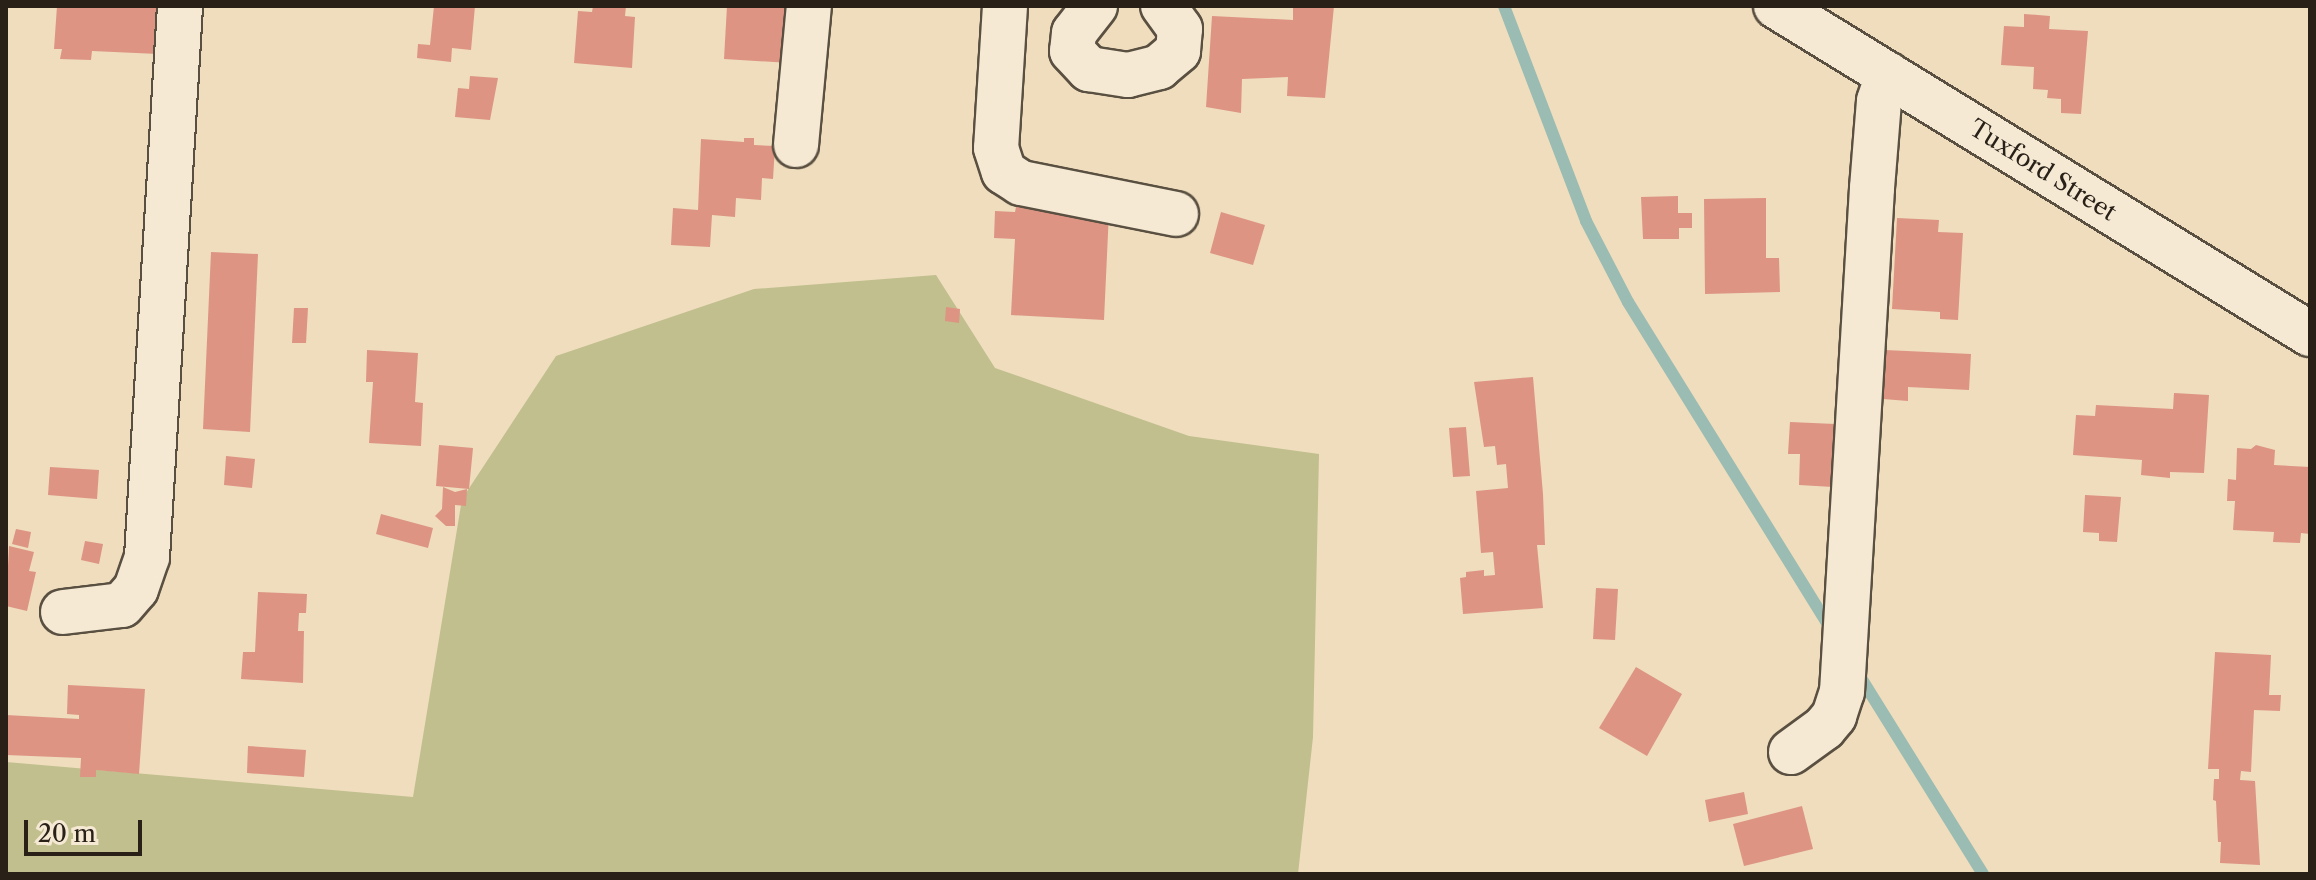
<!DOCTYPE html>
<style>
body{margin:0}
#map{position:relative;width:2316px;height:880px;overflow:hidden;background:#efddbd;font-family:"Libre Caslon Text",serif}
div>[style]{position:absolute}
.green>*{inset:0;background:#c0bf8d}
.stream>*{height:12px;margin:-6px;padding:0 6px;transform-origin:6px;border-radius:6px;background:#9abcb2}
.building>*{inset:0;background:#dd9483}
.roads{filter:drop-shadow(2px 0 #5a5041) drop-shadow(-2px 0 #5a5041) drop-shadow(0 2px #5a5041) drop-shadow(0 -2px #5a5041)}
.minor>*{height:44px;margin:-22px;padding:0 22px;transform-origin:22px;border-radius:22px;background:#f5e9d4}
span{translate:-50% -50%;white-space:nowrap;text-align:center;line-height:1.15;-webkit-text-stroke:7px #f5e9d4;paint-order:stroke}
.street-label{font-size:24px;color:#292118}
.frame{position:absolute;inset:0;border:8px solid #292118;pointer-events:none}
.scale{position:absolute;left:24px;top:820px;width:118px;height:36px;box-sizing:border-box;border:4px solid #292118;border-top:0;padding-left:10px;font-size:24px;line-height:28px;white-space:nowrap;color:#292118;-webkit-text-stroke:6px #f5e9d4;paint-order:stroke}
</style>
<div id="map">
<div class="green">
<i style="clip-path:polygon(936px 275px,995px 368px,1189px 436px,1319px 454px,1313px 737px,1298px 874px,6px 874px,6px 762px,413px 797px,462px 499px,556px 356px,754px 289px)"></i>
</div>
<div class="stream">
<i style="left:1504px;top:6px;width:230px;rotate:69.1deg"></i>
<i style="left:1586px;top:221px;width:91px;rotate:62.6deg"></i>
<i style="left:1628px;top:302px;width:386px;rotate:58.2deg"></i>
<i style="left:1856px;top:670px;width:240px;rotate:58.1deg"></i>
</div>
<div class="building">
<i style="clip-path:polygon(57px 6px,161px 6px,158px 54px,92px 51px,91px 60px,60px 59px,62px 49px,54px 49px)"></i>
<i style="clip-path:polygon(434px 6px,475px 6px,471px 50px,452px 48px,451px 62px,417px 58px,418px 44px,430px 45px)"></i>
<i style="clip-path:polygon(593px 6px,626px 6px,625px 16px,635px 17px,632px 68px,574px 63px,578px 11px,592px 12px)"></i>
<i style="clip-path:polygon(727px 6px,793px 6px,790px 63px,724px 59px)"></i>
<i style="clip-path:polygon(1293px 6px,1334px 6px,1325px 98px,1287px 96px,1288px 77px,1242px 79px,1241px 113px,1206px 107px,1212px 16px,1293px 20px)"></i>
<i style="clip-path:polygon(2024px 14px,2050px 16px,2049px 29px,2088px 31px,2081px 114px,2061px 113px,2061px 99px,2047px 98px,2048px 90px,2033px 89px,2034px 67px,2001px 65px,2004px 26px,2024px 27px)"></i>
<i style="clip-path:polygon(470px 76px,498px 78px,490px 120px,455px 117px,458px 88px,469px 89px)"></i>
<i style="clip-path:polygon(744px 138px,754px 138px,754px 145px,775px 146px,773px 179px,762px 178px,761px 200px,736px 198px,735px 217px,712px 215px,710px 247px,671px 245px,673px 208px,698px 210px,701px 139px,744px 142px)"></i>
<i style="clip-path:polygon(1678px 196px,1678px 213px,1692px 213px,1692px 228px,1679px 228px,1679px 239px,1643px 239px,1641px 197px)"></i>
<i style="clip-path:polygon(1766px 198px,1766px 258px,1779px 258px,1780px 292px,1705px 294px,1704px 199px)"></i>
<i style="clip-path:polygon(1016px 207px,1109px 212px,1104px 320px,1011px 315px,1015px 239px,994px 238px,995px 211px,1015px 212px)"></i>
<i style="clip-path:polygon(1221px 212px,1265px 225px,1253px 265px,1210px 253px)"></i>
<i style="clip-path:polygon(1897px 218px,1939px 220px,1938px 232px,1963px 233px,1958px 320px,1940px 319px,1940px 312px,1892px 309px)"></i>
<i style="clip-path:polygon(211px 252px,258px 254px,250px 432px,203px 429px)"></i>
<i style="clip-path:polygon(946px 307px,960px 309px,959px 323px,945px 321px)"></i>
<i style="clip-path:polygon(294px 308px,308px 308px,306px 343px,292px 343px)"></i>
<i style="clip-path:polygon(367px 350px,418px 353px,415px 402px,423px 403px,421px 446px,369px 443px,373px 382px,366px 382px)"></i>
<i style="clip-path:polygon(1885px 350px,1971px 354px,1969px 390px,1908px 387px,1908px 401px,1883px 399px)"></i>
<i style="clip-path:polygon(1533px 377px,1543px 494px,1545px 545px,1537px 545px,1543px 608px,1463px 614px,1460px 578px,1466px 577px,1466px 572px,1484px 570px,1484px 576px,1495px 575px,1493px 552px,1481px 553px,1476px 491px,1508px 488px,1506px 464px,1497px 465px,1495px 446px,1484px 447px,1474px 382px)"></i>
<i style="clip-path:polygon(2174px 393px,2209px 395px,2204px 473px,2170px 472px,2170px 478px,2141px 475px,2142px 460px,2073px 455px,2076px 415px,2095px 416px,2096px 405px,2173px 409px)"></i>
<i style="clip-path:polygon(1790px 422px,1835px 424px,1833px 487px,1799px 485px,1800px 454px,1788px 454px)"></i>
<i style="clip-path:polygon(1466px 427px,1470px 476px,1453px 477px,1449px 428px)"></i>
<i style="clip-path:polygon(439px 445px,473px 448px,469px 489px,436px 486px)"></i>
<i style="clip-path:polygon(2256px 445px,2275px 450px,2274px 465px,2310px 467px,2310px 534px,2301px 533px,2300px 543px,2273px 542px,2274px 532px,2233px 530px,2235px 501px,2227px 501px,2228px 479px,2236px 480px,2237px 448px,2251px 449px)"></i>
<i style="clip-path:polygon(226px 456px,255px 459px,252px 488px,224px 485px)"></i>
<i style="clip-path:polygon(50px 467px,99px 470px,97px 499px,48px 495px)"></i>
<i style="clip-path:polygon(443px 487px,455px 492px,467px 489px,466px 506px,455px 505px,455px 526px,446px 526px,435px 516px,442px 509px)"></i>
<i style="clip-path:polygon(2085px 495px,2121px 497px,2117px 542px,2099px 541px,2099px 533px,2083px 532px)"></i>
<i style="clip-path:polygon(381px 514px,433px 528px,428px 548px,376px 534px)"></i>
<i style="clip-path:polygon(16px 529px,31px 532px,28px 548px,12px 544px)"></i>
<i style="clip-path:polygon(85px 541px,103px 544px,99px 564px,81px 560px)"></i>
<i style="clip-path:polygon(9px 546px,34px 552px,29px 571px,36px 572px,27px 611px,6px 606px)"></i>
<i style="clip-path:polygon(1596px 588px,1618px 589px,1615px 640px,1593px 639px)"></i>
<i style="clip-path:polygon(258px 592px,307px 594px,306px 613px,299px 613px,298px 631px,304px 631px,303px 683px,241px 679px,243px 652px,255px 652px)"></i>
<i style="clip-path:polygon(2215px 652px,2271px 655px,2269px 695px,2281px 695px,2280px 711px,2254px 710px,2251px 772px,2241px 771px,2240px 780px,2255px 781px,2260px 865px,2220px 863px,2221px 842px,2218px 842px,2216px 801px,2213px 800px,2214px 779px,2219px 779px,2219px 769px,2208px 769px)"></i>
<i style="clip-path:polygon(1636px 667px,1682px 694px,1647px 756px,1599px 728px)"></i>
<i style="clip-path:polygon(68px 685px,145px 689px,139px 774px,96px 770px,96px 777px,80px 777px,81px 758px,6px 755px,6px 715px,79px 719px,79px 715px,67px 714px)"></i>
<i style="clip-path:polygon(248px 746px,306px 750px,304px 777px,247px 773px)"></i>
<i style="clip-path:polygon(1744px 792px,1748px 814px,1709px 822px,1705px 800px)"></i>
<i style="clip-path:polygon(1802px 806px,1813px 849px,1744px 866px,1733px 824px)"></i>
</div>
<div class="roads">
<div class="minor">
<i style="left:1005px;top:6px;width:142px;rotate:93.6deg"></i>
<i style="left:996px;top:148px;width:25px;rotate:72deg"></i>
<i style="left:1004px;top:172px;width:20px;rotate:33deg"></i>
<i style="left:1021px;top:183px;width:158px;rotate:11.3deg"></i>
<i style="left:1095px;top:6px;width:34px;rotate:128deg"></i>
<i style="left:1074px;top:33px;width:18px;rotate:96deg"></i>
<i style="left:1072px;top:51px;width:25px;rotate:47deg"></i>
<i style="left:1089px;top:69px;width:39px;rotate:9deg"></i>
<i style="left:1128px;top:75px;width:32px;rotate:-14deg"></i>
<i style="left:1159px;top:67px;width:25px;rotate:-40deg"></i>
<i style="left:1178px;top:51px;width:22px;rotate:-85deg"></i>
<i style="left:1180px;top:29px;width:29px;rotate:-126deg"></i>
<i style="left:1776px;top:6px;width:627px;rotate:31.56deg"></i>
<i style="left:796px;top:145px;width:140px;rotate:-84.7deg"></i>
<i style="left:63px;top:612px;width:59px;rotate:-6.8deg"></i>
<i style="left:122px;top:605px;width:21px;rotate:-49deg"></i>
<i style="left:136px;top:589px;width:34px;rotate:-71deg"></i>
<i style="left:147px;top:557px;width:552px;rotate:-86.57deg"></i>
<i style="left:1791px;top:752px;width:41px;rotate:-36deg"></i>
<i style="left:1824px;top:728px;width:16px;rotate:-50deg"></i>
<i style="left:1834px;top:716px;width:25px;rotate:-72deg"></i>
<i style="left:1842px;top:692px;width:505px;rotate:-86.59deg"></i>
<i style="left:1872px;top:188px;width:87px;rotate:-85.4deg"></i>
<i style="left:1879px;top:101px;width:28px;rotate:-71deg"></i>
</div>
</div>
<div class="street-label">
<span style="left:2043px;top:170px;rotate:32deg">Tuxford Street</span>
</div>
<div class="frame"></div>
<div class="scale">20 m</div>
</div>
